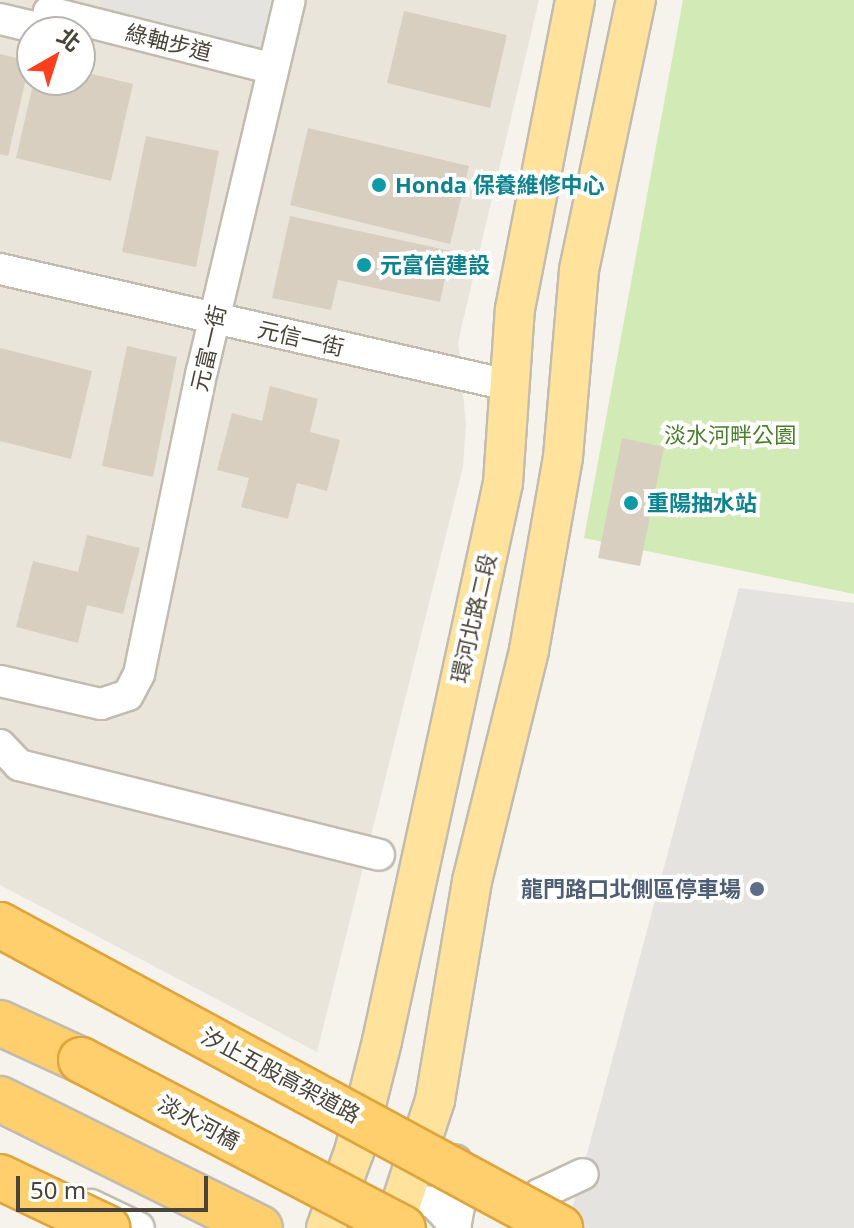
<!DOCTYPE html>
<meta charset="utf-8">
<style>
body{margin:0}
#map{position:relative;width:854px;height:1228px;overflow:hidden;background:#f6f3ec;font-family:"Noto Sans","Noto Sans TC",sans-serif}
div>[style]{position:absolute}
.residential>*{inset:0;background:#eae5da}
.green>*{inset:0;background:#d2eab5}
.parking>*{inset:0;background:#e5e3e0}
.building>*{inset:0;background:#d8cfc1}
.roads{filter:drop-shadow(2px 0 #c2bbae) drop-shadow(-2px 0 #c2bbae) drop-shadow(0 2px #c2bbae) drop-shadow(0 -2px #c2bbae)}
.minor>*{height:30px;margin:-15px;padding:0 15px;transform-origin:15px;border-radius:15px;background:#fff}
.major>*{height:38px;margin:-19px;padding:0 19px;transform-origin:19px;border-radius:19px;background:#ffe39c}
.highway>*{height:44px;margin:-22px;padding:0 22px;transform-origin:22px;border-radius:22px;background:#ffcf6e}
.bridges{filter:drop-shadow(2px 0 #e0a43c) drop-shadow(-2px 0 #e0a43c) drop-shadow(0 2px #e0a43c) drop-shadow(0 -2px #e0a43c)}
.highway-bridge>*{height:44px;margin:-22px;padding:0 22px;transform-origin:22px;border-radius:22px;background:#ffcf6e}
.dots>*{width:22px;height:22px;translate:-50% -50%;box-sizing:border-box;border:4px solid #fff;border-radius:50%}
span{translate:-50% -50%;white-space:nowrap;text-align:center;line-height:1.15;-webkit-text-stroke:8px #fff;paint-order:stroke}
.street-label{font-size:22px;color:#4b4439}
.culture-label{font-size:22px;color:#0d838f;font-weight:700}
.left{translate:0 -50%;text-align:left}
.park-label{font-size:22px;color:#4a7f2a}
.service-label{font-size:22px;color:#4e5e75;font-weight:700}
.right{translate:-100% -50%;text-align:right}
.north{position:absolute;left:16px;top:16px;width:80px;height:80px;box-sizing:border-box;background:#fff;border:2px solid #b7b4b0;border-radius:50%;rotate:39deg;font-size:22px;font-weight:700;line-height:32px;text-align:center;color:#4b4439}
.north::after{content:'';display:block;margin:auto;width:28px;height:36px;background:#fc3f1d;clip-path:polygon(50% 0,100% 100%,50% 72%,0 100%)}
.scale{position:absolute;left:16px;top:1176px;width:192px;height:36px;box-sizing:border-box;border:4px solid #4b4439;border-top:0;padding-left:10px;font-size:24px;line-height:28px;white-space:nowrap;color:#4b4439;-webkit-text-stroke:6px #fff;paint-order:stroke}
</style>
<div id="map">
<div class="residential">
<i style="clip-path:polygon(evenodd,0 0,539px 0,458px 342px,466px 424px,463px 467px,317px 1052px,0 885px,0 0,32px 32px,80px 32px,80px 80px,32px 80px,32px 32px)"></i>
</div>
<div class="green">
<i style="clip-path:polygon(683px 0,854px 0,854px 594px,584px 538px)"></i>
</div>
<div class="parking">
<i style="clip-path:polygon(101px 0,271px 0,258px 55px,98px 18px)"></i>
<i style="clip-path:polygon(739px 588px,854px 603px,854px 1228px,567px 1228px)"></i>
</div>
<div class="building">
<i style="clip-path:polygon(404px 11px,507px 35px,490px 108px,387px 83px)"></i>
<i style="clip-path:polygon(0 54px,30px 61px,8px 156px,0 154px)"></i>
<i style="clip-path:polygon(80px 71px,133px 84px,111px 181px,16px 158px,34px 80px,80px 80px)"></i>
<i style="clip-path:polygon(308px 128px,469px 166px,450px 244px,290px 205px)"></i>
<i style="clip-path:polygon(146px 136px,219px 151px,196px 267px,122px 252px)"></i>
<i style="clip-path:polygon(290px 216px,451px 251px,440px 302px,338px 280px,331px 310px,272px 298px)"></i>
<i style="clip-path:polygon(127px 346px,177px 357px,153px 477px,102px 466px)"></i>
<i style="clip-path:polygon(0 348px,92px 371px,71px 459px,0 441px)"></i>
<i style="clip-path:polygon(270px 386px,318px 399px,310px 432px,340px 440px,327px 491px,297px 483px,288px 519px,241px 507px,249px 478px,217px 470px,232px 413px,262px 421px)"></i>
<i style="clip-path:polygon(622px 438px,664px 447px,640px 566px,598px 558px)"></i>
<i style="clip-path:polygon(87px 535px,140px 548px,123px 614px,87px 605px,78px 643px,16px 627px,33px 561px,78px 572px)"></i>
</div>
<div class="roads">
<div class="minor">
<i style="left:0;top:19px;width:47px;rotate:13.4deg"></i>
<i style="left:46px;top:30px;width:18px;rotate:-81deg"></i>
<i style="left:49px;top:12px;width:216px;rotate:14.2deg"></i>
<i style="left:0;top:269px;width:521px;rotate:12.86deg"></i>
<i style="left:0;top:681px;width:104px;rotate:12.8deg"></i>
<i style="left:101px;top:704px;width:28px;rotate:-18deg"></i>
<i style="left:128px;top:695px;width:24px;rotate:-62deg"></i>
<i style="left:139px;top:674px;width:309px;rotate:-78.3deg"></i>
<i style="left:202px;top:371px;width:381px;rotate:-76.7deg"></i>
<i style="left:0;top:745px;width:28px;rotate:46deg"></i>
<i style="left:19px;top:765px;width:371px;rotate:14deg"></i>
<i style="left:404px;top:1198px;width:29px;rotate:8deg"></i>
<i style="left:433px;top:1202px;width:33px;rotate:47deg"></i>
<i style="left:91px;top:1205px;width:53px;rotate:25.6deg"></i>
<i style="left:455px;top:1228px;width:49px;rotate:-79.4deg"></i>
<i style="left:464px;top:1180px;width:21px;rotate:-113deg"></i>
<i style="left:529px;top:1228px;width:36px;rotate:-72deg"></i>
<i style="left:540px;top:1194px;width:47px;rotate:-24.9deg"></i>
</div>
<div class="major">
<i style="left:326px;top:1228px;width:81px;rotate:-69.8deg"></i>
<i style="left:354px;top:1152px;width:114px;rotate:-75.8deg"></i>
<i style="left:382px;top:1041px;width:571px;rotate:-77.77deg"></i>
<i style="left:503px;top:483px;width:174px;rotate:-86.1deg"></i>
<i style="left:515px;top:309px;width:315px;rotate:-79deg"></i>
<i style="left:393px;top:1228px;width:135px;rotate:-71.8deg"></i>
<i style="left:435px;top:1100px;width:222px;rotate:-80.4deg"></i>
<i style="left:472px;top:881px;width:238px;rotate:-76.1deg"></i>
<i style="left:529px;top:650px;width:196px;rotate:-80deg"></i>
<i style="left:563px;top:457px;width:188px;rotate:-85.1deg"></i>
<i style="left:579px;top:270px;width:276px;rotate:-78.1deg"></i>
</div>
<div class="highway">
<i style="left:0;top:1023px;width:89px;rotate:24.6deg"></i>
<i style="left:0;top:1099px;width:290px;rotate:26.4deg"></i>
</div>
</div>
<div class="bridges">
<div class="highway-bridge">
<i style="left:0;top:925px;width:637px;rotate:28.42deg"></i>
<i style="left:81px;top:1060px;width:363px;rotate:27.6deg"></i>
<i style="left:0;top:1177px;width:119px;rotate:25.5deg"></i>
</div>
</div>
<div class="dots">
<i style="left:379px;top:185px;background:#0f9aa8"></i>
<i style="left:364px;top:265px;background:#0f9aa8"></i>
<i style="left:631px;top:503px;background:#0f9aa8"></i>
<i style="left:757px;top:889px;background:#5c6f8a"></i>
</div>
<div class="street-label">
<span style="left:169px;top:42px;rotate:14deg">綠軸步道</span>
<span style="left:301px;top:338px;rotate:13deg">元信一街</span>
<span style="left:208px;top:348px;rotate:-77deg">元富一街</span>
<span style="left:473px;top:618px;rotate:-77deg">環河北路二段</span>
<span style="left:281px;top:1075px;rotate:28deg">汐止五股高架道路</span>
<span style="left:199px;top:1122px;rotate:28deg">淡水河橋</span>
</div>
<div class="culture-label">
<span class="left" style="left:395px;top:185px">Honda 保養維修中心</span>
<span class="left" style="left:380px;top:265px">元富信建設</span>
<span class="left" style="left:647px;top:503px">重陽抽水站</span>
</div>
<div class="park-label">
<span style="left:730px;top:435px">淡水河畔公園</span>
</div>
<div class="service-label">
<span class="right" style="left:741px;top:889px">龍門路口北側區停車場</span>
</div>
<div class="north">北</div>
<div class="scale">50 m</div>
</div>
